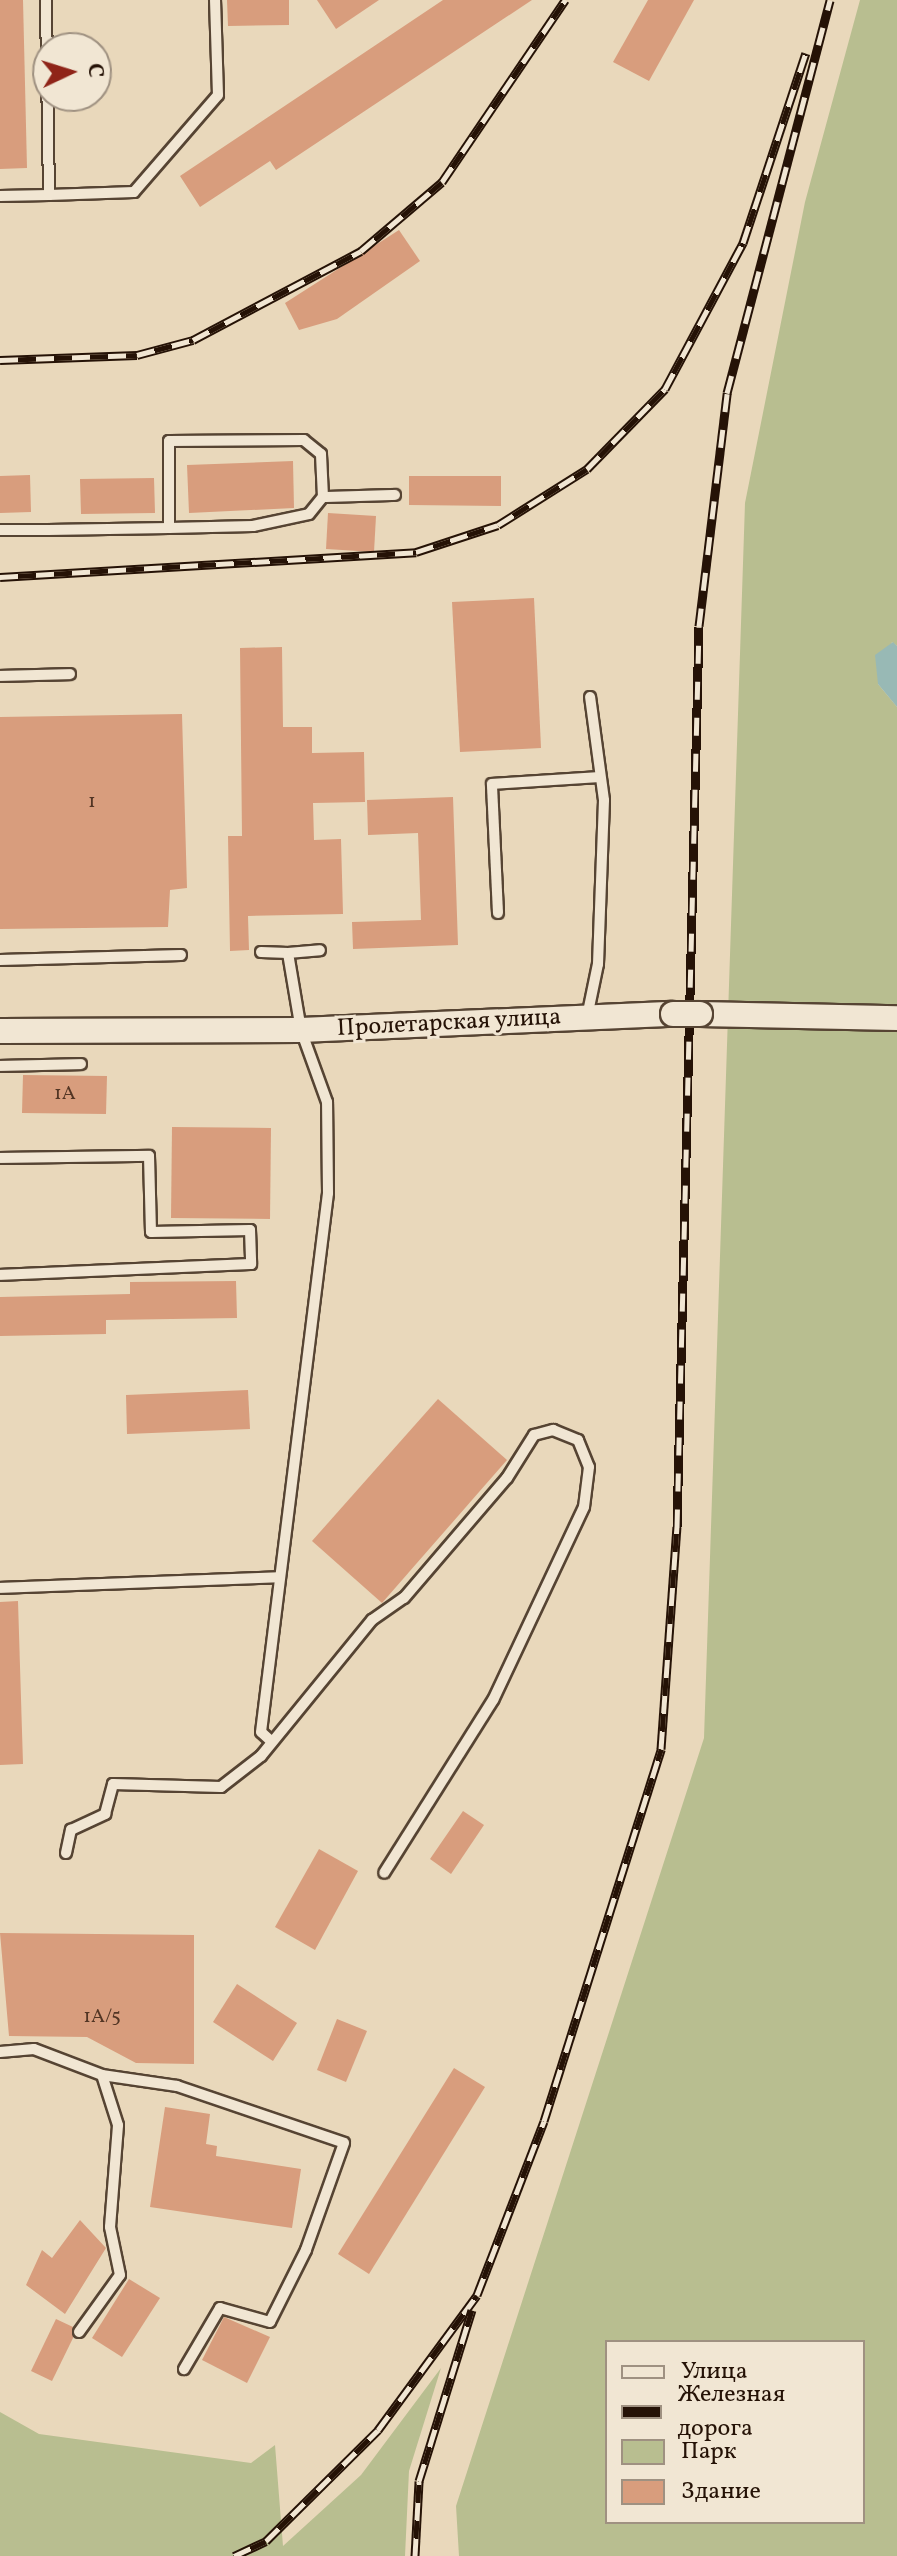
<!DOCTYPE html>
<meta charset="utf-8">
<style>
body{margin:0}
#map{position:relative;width:897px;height:2556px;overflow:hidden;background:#e9d8bb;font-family:Vollkorn,serif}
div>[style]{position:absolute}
.green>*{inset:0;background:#b8be90}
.water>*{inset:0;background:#98b9b5}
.building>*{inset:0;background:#d89d7d}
.roads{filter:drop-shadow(2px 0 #564433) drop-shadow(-2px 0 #564433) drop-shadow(0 2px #564433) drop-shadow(0 -2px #564433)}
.service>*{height:10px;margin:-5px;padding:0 5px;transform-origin:5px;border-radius:5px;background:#f1e6d3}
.tertiary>*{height:24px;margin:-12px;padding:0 12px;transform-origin:12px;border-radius:12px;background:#f1e6d3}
.rail>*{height:9px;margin-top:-4.5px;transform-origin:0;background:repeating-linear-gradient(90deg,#f1e6d3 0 18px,#251206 0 36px);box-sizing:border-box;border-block:2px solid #251206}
.bridges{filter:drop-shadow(2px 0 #564433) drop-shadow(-2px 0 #564433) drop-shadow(0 2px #564433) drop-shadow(0 -2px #564433)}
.tertiary-bridge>*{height:24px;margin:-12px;padding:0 12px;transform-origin:12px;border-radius:12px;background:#f1e6d3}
span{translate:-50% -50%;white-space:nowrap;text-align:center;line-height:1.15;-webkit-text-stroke:6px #f1e6d3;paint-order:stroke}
.number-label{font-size:20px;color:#523524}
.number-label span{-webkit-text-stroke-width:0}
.street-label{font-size:24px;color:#251206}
.legend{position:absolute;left:605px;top:2340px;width:260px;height:184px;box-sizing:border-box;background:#f1e6d3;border:2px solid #9f9181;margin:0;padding:10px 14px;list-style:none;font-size:24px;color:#251206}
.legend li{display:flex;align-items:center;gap:16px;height:40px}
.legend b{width:40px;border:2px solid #9f9181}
.north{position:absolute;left:32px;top:32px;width:80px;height:80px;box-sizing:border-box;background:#f1e6d3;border:2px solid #9f9181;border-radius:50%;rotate:86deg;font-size:22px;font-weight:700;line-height:32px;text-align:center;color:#251206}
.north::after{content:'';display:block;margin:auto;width:28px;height:36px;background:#8f2418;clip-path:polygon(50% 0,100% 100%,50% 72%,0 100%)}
</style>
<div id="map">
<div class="green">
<i style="clip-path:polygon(evenodd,860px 0,897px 0,897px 646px,892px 642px,878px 684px,897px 707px,897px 2556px,459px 2556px,456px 2506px,704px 1738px,745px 503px,805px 202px,860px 0,607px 2342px,863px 2342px,863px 2522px,607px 2522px,607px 2342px)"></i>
<i style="clip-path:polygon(441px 2368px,409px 2471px,405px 2556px,0 2556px,0 2412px,39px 2434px,251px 2463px,275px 2445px,283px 2546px,361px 2475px)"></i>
</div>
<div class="water">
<i style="clip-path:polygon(893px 642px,897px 646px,897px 707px,878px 684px,875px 655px)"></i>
</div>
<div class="building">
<i style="clip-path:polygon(0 0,23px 0,27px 168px,0 169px)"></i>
<i style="clip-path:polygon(227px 0,289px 0,289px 25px,228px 26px)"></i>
<i style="clip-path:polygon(317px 0,379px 0,336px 29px)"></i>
<i style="clip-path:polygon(443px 0,532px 0,276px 170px,270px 161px,200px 207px,180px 176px)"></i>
<i style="clip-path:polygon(648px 0,694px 0,649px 81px,613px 62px)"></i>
<i style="clip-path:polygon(399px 230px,420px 261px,337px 319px,299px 330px,285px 303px)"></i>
<i style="clip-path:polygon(293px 461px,294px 508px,189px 513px,187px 465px)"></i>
<i style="clip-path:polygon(30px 475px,31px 512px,0 513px,0 476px)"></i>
<i style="clip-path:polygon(409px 476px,501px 476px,501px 506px,409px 505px)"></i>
<i style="clip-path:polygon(154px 478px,155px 513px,81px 514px,80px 479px)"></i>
<i style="clip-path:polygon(328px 513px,376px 516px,374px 552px,326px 549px)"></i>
<i style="clip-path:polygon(534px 598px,541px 748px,460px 752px,452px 602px)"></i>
<i style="clip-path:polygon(282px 647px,283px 727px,312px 727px,312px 753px,364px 752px,365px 802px,313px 803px,314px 840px,341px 839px,343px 914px,248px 916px,249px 950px,230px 951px,228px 836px,242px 836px,240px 648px)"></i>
<i style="clip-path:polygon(182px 714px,187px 888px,170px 890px,168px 927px,0 929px,0 717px)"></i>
<i style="clip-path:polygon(453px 797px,458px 945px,353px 949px,352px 922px,421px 920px,418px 833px,368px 835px,367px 800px)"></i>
<i style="clip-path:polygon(23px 1075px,107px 1076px,106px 1114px,22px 1113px)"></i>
<i style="clip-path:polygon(172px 1127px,271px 1128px,270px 1219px,171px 1218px)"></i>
<i style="clip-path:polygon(236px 1281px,237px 1318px,106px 1320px,106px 1334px,0 1336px,0 1297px,130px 1294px,130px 1282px)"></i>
<i style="clip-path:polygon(248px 1390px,250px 1429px,127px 1434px,126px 1395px)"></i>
<i style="clip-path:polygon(438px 1399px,507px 1460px,382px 1603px,312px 1541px)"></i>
<i style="clip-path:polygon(18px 1601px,23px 1764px,0 1765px,0 1602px)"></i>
<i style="clip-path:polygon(463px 1811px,484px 1825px,451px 1874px,430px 1859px)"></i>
<i style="clip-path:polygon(319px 1849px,358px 1871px,315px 1950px,275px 1927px)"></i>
<i style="clip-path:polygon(0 1933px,194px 1935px,194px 2064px,136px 2063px,87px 2037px,9px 2036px)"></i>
<i style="clip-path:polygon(237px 1984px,297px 2023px,273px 2061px,213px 2022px)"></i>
<i style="clip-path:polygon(337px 2019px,367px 2031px,346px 2082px,317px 2070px)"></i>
<i style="clip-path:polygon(454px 2068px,485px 2087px,369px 2274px,338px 2254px)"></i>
<i style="clip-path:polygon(165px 2107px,210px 2114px,206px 2144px,217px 2146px,216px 2156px,301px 2169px,292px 2228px,150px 2207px)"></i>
<i style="clip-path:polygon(80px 2220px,106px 2248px,65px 2314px,26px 2285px,42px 2250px,52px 2258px)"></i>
<i style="clip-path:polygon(129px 2279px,160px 2298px,122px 2357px,92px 2338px)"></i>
<i style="clip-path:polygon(224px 2317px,270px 2337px,247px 2383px,202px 2360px)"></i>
<i style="clip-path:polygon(56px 2319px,73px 2327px,73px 2338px,52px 2381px,31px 2371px)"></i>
</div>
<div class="roads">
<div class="service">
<i style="left:49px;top:195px;width:85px;rotate:-2deg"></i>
<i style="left:134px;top:192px;width:128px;rotate:-49.1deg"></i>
<i style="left:218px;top:95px;width:95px;rotate:-91.8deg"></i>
<i style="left:0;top:196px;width:49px;rotate:-1.2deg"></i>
<i style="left:49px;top:195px;width:195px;rotate:-90.9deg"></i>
<i style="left:323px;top:497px;width:72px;rotate:-1.6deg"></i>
<i style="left:0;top:530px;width:48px"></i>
<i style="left:48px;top:530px;width:121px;rotate:-0.9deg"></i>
<i style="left:169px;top:528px;width:84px;rotate:-1.4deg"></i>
<i style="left:253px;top:526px;width:57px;rotate:-12.1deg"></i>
<i style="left:309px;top:514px;width:22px;rotate:-51deg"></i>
<i style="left:323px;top:497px;width:43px;rotate:-92.7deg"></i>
<i style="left:321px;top:454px;width:22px;rotate:-141deg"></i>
<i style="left:304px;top:440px;width:135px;rotate:179.6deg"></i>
<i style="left:169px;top:441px;width:87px;rotate:90deg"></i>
<i style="left:0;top:676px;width:70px;rotate:-1.6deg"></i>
<i style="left:498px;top:913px;width:129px;rotate:-92.7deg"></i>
<i style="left:492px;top:784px;width:107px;rotate:-3.7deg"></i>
<i style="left:261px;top:952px;width:27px;rotate:2deg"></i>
<i style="left:0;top:960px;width:181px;rotate:-1.6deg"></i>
<i style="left:587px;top:1017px;width:54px;rotate:-78.3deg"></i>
<i style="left:598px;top:964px;width:164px;rotate:-87.9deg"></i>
<i style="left:604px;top:800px;width:104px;rotate:-97.7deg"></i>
<i style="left:0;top:1066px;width:81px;rotate:-1.4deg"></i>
<i style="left:0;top:1158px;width:149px;rotate:-0.8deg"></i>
<i style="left:149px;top:1156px;width:76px;rotate:88.5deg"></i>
<i style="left:151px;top:1232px;width:99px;rotate:-1.2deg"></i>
<i style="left:250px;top:1230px;width:34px;rotate:88deg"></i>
<i style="left:251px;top:1264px;width:251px;rotate:177.5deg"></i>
<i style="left:0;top:1588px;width:280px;rotate:-2.2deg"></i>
<i style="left:271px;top:1741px;width:13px;rotate:-138deg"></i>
<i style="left:261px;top:1732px;width:543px;rotate:-82.91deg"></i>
<i style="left:328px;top:1193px;width:91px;rotate:-90.6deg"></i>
<i style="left:327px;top:1102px;width:77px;rotate:-109.9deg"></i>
<i style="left:301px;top:1030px;width:78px;rotate:-99.6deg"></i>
<i style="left:288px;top:953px;width:32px;rotate:-5deg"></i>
<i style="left:66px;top:1853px;width:24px;rotate:-78deg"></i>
<i style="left:71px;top:1830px;width:38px;rotate:-25deg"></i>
<i style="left:105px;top:1814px;width:31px;rotate:-75deg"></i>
<i style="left:113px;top:1784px;width:108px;rotate:1.6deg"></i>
<i style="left:221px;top:1787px;width:51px;rotate:-37.8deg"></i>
<i style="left:261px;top:1756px;width:176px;rotate:-50.8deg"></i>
<i style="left:372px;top:1620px;width:39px;rotate:-35deg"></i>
<i style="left:404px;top:1598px;width:158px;rotate:-49.4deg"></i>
<i style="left:507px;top:1478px;width:51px;rotate:-57.9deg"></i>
<i style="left:534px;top:1435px;width:20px;rotate:-15deg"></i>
<i style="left:553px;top:1430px;width:27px;rotate:22deg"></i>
<i style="left:578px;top:1440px;width:29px;rotate:68deg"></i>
<i style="left:589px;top:1467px;width:40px;rotate:97.1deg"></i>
<i style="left:584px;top:1507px;width:213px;rotate:115.2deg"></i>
<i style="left:493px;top:1700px;width:204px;rotate:122.2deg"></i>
<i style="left:0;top:2052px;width:34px;rotate:-5deg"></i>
<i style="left:34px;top:2049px;width:73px;rotate:20.9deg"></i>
<i style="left:102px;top:2075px;width:76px;rotate:8.3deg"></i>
<i style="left:177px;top:2086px;width:176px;rotate:18.8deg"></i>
<i style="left:344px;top:2143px;width:114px;rotate:109.6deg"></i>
<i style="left:306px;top:2250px;width:80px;rotate:116.6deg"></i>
<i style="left:270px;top:2322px;width:52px;rotate:-164.4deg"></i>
<i style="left:220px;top:2308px;width:71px;rotate:120.5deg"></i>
<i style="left:79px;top:2332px;width:70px;rotate:-54.3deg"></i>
<i style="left:120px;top:2275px;width:49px;rotate:-101.8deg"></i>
<i style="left:110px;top:2227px;width:102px;rotate:-85.5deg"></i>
<i style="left:118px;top:2125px;width:52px;rotate:-107.7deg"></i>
</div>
<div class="tertiary">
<i style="left:700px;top:1014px;width:197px;rotate:1.2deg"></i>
<i style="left:0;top:1031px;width:301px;rotate:-0.2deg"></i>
<i style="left:301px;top:1030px;width:372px;rotate:-2.5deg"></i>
</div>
</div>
<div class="rail">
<i style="left:0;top:360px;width:137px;rotate:-2.1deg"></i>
<i style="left:137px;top:355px;width:58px;rotate:-15deg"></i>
<i style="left:193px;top:340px;width:190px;rotate:-27.9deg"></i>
<i style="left:361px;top:251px;width:106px;rotate:-40.4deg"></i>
<i style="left:442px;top:182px;width:220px;rotate:-55.9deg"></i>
<i style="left:0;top:577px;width:417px;rotate:-3.4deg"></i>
<i style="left:416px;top:552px;width:86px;rotate:-18.2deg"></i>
<i style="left:498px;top:525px;width:105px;rotate:-32.2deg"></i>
<i style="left:587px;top:469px;width:112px;rotate:-45.7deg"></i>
<i style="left:665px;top:389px;width:166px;rotate:-61.9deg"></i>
<i style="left:743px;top:243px;width:200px;rotate:-71.7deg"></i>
<i style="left:234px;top:2556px;width:35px;rotate:-25deg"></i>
<i style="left:266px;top:2541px;width:158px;rotate:-44.7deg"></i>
<i style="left:378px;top:2430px;width:167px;rotate:-53.7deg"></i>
<i style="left:477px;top:2295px;width:186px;rotate:-68.9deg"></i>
<i style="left:544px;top:2121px;width:390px;rotate:-72.5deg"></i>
<i style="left:661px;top:1749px;width:223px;rotate:-85.9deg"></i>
<i style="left:677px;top:1527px;width:901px;rotate:-88.6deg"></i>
<i style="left:699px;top:626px;width:235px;rotate:-83.1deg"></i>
<i style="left:727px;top:393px;width:406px;rotate:-75.3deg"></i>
<i style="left:415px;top:2556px;width:75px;rotate:-86.9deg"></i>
<i style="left:419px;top:2481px;width:179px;rotate:-72.8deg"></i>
</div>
<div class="bridges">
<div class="tertiary-bridge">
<i style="left:673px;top:1014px;width:27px"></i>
</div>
</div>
<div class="number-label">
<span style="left:92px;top:802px">1</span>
<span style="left:65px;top:1094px">1А</span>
<span style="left:102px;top:2017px">1А/5</span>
</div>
<div class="street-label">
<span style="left:449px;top:1024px;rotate:-3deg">Пролетарская улица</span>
</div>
<ul class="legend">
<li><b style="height:10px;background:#f1e6d3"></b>Улица</li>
<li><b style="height:10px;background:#251206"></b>Железная дорога</li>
<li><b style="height:22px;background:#b8be90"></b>Парк</li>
<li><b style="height:22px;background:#d89d7d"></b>Здание</li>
</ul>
<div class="north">С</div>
</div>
